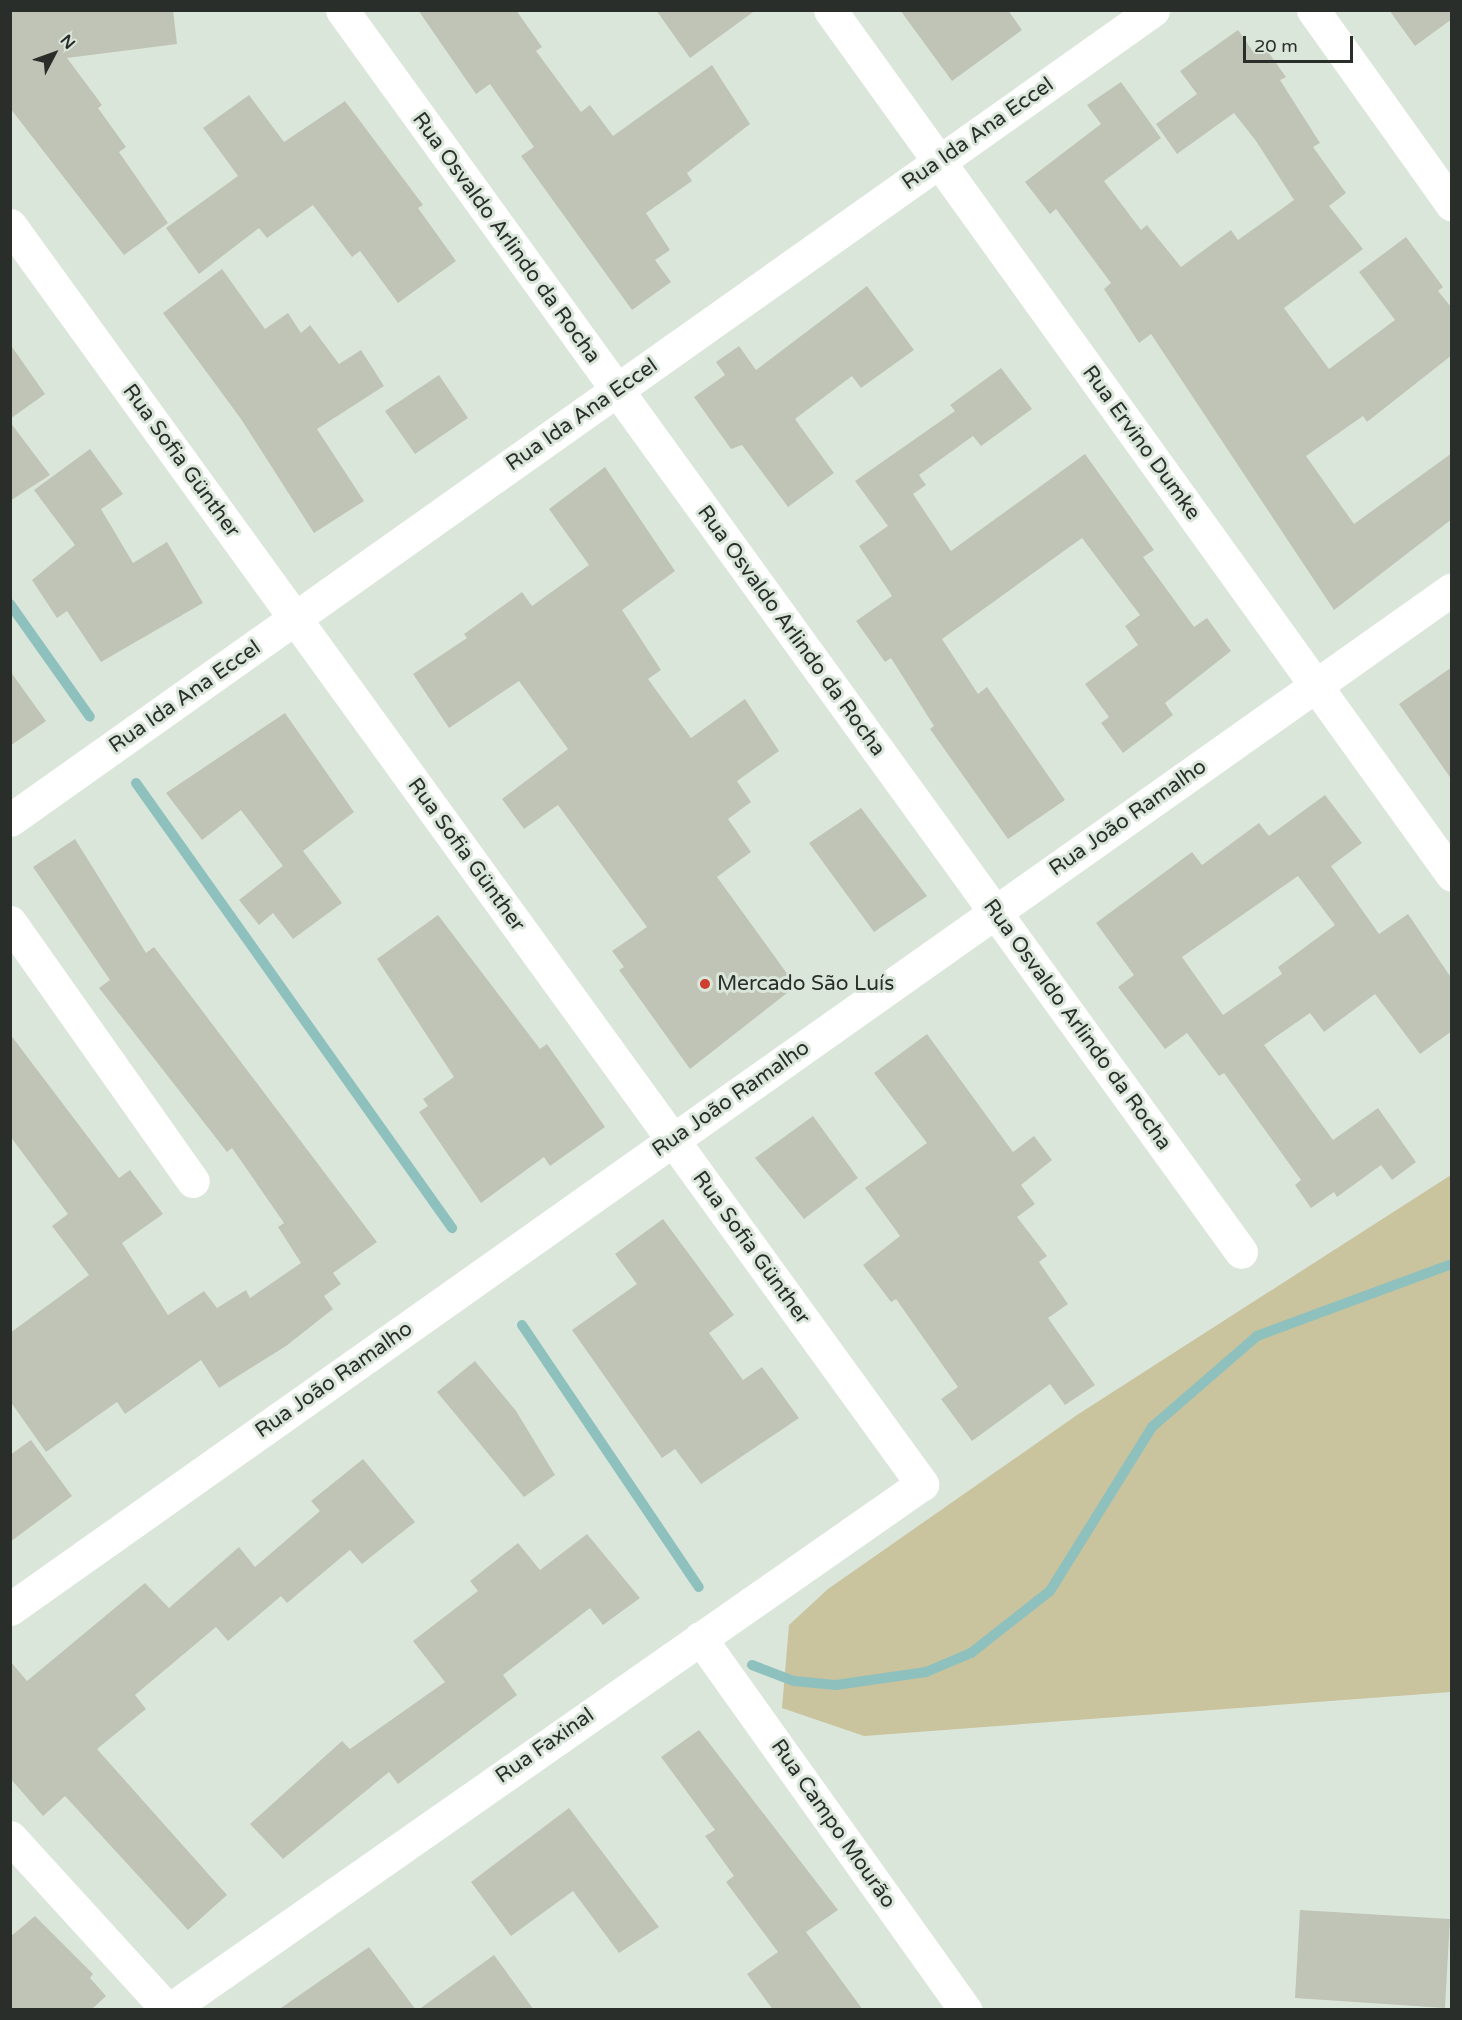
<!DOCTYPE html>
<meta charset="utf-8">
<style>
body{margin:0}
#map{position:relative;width:1462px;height:2020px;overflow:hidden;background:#dbe6db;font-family:"Varela Round",sans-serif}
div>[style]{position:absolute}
.green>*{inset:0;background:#c9c39e}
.stream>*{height:10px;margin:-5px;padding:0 5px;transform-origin:5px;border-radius:5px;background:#8ec1be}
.building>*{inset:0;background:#c0c4b6}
.street>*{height:33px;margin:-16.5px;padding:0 16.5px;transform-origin:16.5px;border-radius:16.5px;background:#fff}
.secondary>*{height:33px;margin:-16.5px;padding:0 16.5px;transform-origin:16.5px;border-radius:16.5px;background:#fff}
.dots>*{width:16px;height:16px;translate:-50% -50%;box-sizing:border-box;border:3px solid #dbe6db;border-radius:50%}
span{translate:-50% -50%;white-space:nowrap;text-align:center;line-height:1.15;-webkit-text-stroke:6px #dbe6db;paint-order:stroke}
.street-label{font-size:21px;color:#2a2e2a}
.poi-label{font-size:21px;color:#2a2e2a}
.left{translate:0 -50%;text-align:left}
.frame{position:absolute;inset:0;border:12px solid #2a2e2a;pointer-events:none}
.north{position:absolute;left:24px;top:24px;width:60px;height:60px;-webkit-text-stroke:4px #dbe6db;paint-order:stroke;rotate:49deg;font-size:16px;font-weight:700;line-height:24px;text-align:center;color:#2a2e2a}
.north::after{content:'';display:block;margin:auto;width:21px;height:27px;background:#2a2e2a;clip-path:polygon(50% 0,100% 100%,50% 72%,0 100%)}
.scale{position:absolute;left:1243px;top:36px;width:110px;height:27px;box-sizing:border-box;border:3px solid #2a2e2a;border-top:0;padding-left:8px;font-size:18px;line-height:21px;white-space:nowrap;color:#2a2e2a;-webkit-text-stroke:4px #dbe6db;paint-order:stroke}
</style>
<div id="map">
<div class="green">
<i style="clip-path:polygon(1451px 1175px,1451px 1692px,864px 1736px,782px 1708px,789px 1625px,828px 1589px,1077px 1415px)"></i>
</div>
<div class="stream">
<i style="left:10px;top:604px;width:138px;rotate:54.7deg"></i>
<i style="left:136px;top:783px;width:546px;rotate:54.62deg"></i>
<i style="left:522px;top:1325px;width:316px;rotate:56deg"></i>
<i style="left:752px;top:1665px;width:45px;rotate:20.9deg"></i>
<i style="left:794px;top:1681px;width:42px;rotate:5.4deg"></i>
<i style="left:836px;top:1685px;width:91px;rotate:-8.2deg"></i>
<i style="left:926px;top:1672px;width:49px;rotate:-22.9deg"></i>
<i style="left:971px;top:1653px;width:100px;rotate:-38.1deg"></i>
<i style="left:1050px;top:1591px;width:193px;rotate:-58.1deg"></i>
<i style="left:1152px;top:1427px;width:139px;rotate:-40.9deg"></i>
<i style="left:1257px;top:1336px;width:208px;rotate:-20.3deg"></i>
</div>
<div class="building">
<i style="clip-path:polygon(10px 10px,173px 10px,177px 44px,67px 58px,102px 105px,98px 108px,126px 147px,119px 152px,168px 223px,124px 255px,10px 108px)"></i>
<i style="clip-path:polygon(418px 10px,516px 10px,542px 47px,536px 51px,581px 112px,590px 105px,613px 136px,712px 65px,750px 124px,687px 173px,692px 181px,646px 213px,670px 250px,655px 260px,671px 282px,632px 310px,521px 156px,534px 147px,490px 84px,476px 94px)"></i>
<i style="clip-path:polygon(656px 10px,756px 10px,690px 58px)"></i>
<i style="clip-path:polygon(900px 10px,1008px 10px,1022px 30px,952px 81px)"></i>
<i style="clip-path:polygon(1389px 10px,1452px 10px,1452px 19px,1415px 46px)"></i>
<i style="clip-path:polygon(1238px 30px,1254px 53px,1264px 46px,1286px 77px,1280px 80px,1320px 143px,1313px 147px,1346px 193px,1329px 206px,1363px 249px,1284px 308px,1329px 369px,1395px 320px,1359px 272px,1406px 237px,1443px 287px,1438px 291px,1452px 308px,1452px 355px,1367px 422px,1363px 416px,1306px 456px,1354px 524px,1452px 453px,1452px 519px,1334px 610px,1151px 334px,1139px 343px,1104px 289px,1111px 283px,1056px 209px,1050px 214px,1025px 182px,1101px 124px,1087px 105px,1121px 82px,1161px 138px,1104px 181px,1141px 230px,1147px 225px,1181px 267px,1231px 230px,1238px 240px,1294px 200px,1256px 141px,1234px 113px,1177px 154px,1156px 124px,1197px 94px,1180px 71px)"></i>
<i style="clip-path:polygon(249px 95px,284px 142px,345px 101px,423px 205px,418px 208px,456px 261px,398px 303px,360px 251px,352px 257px,313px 205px,267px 238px,259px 228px,199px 274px,166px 228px,238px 176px,203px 128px)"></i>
<i style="clip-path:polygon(222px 269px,265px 329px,288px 313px,301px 333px,310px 325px,339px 364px,361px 350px,384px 386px,317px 429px,364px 501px,314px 533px,241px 419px,163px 313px)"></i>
<i style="clip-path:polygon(867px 286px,914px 350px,861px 388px,852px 376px,795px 419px,834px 473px,788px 507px,742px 445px,731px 449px,694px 397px,725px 375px,716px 362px,739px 346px,756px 370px)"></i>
<i style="clip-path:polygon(10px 344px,45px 394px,10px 419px)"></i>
<i style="clip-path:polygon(1001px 368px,1032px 409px,981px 446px,973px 436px,919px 475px,926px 485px,913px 494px,951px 551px,1085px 454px,1154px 550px,1143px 557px,1194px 627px,1207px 618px,1231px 651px,1165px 703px,1173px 715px,1123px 753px,1101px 723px,1109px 717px,1085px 684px,1138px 645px,1125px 626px,1140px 615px,1082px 538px,942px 639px,978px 694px,987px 687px,1065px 800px,1008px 839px,930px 729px,934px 726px,891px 658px,885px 662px,856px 621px,892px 596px,859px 546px,888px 526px,855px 481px,955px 411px,950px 405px)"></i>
<i style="clip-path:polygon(439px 375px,468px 418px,415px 454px,385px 411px)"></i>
<i style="clip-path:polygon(10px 422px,50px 475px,10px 501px)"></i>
<i style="clip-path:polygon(90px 449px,123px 494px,101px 509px,133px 563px,167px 542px,203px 603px,101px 662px,67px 611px,57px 618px,32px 580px,75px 545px,34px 490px)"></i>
<i style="clip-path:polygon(605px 467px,675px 571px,622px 610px,661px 670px,648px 679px,691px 738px,745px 699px,779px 751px,737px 781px,751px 802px,728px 819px,751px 852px,717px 877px,796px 986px,690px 1069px,619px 970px,624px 967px,612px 951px,647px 927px,558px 805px,524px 829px,502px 799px,568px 749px,519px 681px,449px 728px,413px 674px,467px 638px,464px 634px,522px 592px,532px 606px,589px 565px,549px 509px)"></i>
<i style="clip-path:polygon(1452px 667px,1452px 780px,1399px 704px)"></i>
<i style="clip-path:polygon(10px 671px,46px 721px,10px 746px)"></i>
<i style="clip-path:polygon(285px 713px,354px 812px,303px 851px,342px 903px,293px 939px,273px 913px,259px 925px,239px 900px,297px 855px,283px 866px,241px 810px,202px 840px,166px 793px)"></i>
<i style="clip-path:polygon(evenodd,1325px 795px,1362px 843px,1331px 866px,1379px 934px,1408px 914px,1452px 979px,1452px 1031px,1420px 1054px,1375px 994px,1324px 1032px,1310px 1013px,1264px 1045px,1333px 1140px,1378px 1108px,1416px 1162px,1392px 1180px,1381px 1165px,1337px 1197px,1334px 1192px,1311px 1208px,1295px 1185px,1301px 1180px,1224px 1073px,1219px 1076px,1187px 1033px,1165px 1049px,1118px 987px,1134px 975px,1096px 923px,1192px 852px,1202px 865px,1259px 823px,1269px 836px,1325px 795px,1298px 876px,1335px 925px,1278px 967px,1282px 974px,1223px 1015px,1182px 957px,1298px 876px)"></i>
<i style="clip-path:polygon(861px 808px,927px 896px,874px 932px,809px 843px)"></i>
<i style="clip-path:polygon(75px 839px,146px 953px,154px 947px,377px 1242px,333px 1273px,341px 1284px,324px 1296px,333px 1309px,286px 1346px,219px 1388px,201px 1360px,125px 1414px,117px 1402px,46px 1452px,10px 1401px,10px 1333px,89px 1275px,52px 1226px,68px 1214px,10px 1136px,10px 1034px,119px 1178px,130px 1170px,163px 1214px,122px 1243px,168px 1315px,204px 1291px,217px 1308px,246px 1290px,250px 1298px,301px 1263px,278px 1227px,284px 1223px,232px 1148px,227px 1152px,99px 988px,110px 980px,33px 867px)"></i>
<i style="clip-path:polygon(438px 915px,540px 1049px,547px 1044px,605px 1127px,550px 1166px,544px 1157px,481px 1203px,419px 1112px,428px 1106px,423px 1099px,454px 1077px,377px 959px)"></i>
<i style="clip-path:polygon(927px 1034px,1013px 1152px,1034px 1136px,1052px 1160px,1021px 1185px,1035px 1204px,1017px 1217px,1047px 1256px,1039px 1262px,1068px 1304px,1048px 1318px,1095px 1385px,1065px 1405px,1050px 1384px,972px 1441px,941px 1399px,958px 1387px,896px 1299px,891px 1302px,863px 1265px,900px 1236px,865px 1188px,927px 1143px,874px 1073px)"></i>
<i style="clip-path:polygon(813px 1116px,858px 1178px,804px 1219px,755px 1158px)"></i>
<i style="clip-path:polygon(663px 1219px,734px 1315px,709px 1333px,743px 1380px,762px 1367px,799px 1418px,701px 1484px,675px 1449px,662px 1458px,572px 1330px,637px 1284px,615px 1254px)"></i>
<i style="clip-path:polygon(475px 1361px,516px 1411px,555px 1475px,524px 1497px,437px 1392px)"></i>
<i style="clip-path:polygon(31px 1440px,72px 1496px,10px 1542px,10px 1455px)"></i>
<i style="clip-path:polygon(363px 1459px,415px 1522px,362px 1564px,350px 1550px,287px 1603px,281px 1596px,228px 1641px,216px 1627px,135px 1695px,146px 1709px,97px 1749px,227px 1895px,188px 1930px,65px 1796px,43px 1816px,10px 1778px,10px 1661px,27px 1681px,145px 1583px,169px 1608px,239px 1547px,255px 1567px,320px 1511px,311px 1501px)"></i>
<i style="clip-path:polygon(587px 1534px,640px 1598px,603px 1625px,590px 1608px,503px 1675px,517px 1695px,398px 1784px,389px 1772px,283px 1859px,250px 1824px,342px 1741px,350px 1749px,445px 1682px,413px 1641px,478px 1591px,470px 1581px,518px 1543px,540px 1570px)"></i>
<i style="clip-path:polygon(699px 1730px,838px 1910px,806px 1932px,863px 2010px,773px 2010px,747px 1974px,778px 1952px,726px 1882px,734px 1876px,705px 1836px,715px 1830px,661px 1757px)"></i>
<i style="clip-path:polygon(569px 1808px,659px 1927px,619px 1953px,573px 1891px,511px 1936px,471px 1882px)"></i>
<i style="clip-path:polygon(1300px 1910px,1450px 1919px,1445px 2008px,1295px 1998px)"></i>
<i style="clip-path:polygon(35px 1916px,93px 1974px,90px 1978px,106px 1996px,91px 2010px,10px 2010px,10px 1937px)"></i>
<i style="clip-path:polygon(369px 1947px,416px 2010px,278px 2010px)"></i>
<i style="clip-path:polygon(494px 1955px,534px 2010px,418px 2010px)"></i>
</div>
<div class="street">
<i style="left:342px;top:10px;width:1533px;rotate:54.1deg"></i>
<i style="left:830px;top:10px;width:1065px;rotate:54.28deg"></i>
<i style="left:10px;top:225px;width:1555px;rotate:54.08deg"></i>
<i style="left:922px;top:1484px;width:919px;rotate:145.06deg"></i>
<i style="left:10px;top:922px;width:317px;rotate:54.8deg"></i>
<i style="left:700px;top:1638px;width:457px;rotate:54.5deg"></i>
<i style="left:10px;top:1837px;width:234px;rotate:47.6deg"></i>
</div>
<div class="secondary">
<i style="left:1313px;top:10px;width:239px;rotate:54.5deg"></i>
<i style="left:10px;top:820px;width:1401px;rotate:-35.32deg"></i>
<i style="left:10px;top:1609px;width:1766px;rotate:-35.27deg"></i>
</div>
<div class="dots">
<i style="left:705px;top:984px;background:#cd4030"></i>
</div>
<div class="street-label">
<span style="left:978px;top:134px;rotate:-35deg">Rua Ida Ana Eccel</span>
<span style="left:506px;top:238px;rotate:54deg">Rua Osvaldo Arlindo da Rocha</span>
<span style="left:582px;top:415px;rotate:-35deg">Rua Ida Ana Eccel</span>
<span style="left:1141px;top:443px;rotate:54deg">Rua Ervino Dumke</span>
<span style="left:181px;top:461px;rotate:54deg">Rua Sofia Günther</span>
<span style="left:791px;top:631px;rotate:54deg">Rua Osvaldo Arlindo da Rocha</span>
<span style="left:185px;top:697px;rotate:-35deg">Rua Ida Ana Eccel</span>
<span style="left:1128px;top:818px;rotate:-35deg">Rua João Ramalho</span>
<span style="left:466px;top:855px;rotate:54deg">Rua Sofia Günther</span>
<span style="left:1077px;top:1025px;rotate:54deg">Rua Osvaldo Arlindo da Rocha</span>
<span style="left:731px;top:1099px;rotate:-35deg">Rua João Ramalho</span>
<span style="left:751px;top:1248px;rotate:54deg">Rua Sofia Günther</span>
<span style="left:334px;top:1380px;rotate:-35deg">Rua João Ramalho</span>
<span style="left:545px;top:1746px;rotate:-35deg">Rua Faxinal</span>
<span style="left:833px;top:1824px;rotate:55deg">Rua Campo Mourão</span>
</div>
<div class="poi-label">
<span class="left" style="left:717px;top:984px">Mercado São Luís</span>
</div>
<div class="frame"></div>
<div class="north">N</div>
<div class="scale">20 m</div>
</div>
